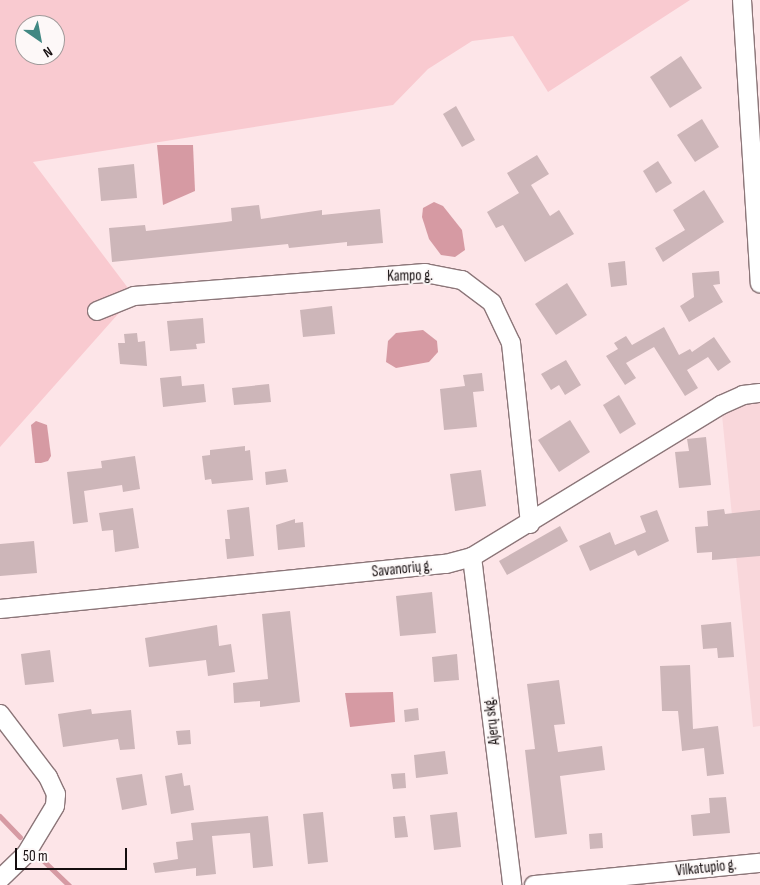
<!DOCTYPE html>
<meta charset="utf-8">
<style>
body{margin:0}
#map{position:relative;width:760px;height:885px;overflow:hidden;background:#fde5e8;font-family:"Sofia Sans Condensed",sans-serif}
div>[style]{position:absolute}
.built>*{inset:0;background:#f9d7db}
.green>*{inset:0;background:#f9cad0}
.water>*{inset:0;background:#d69aa3}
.stream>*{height:4.5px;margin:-2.25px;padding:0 2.25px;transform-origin:2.25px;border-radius:2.25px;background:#d69aa3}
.building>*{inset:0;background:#cdb6b9}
.roads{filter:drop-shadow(1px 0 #8c7679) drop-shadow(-1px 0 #8c7679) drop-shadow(0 1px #8c7679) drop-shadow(0 -1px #8c7679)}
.street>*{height:18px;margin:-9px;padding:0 9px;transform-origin:9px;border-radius:9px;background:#fff}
span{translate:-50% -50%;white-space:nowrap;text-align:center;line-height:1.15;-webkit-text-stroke:4px #fdf8f8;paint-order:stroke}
.street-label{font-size:15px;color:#140d0e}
.north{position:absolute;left:15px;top:15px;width:50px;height:50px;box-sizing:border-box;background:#fdf8f8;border:1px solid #a09a9a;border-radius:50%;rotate:147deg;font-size:14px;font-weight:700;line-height:20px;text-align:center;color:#140d0e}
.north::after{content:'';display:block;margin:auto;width:18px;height:22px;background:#418883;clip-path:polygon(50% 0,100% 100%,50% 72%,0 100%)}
.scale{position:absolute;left:15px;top:848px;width:112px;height:22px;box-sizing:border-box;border:2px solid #140d0e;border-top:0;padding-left:6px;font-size:15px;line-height:18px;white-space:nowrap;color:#140d0e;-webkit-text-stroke:4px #fdf8f8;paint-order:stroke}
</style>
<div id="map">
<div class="built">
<i style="clip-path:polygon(760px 393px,760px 726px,753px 727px,721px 405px)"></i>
</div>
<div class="green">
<i style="clip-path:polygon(evenodd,0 0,690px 0,548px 92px,513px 36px,472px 41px,428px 69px,393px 105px,33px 162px,134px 296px,0 447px,0 0,25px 25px,55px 25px,55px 55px,25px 55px,25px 25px)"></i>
</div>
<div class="water">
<i style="clip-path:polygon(157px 145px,193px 145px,195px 191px,163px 205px)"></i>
<i style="clip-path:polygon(434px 202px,443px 206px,462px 230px,465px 250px,455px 257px,441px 255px,429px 239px,422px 217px,423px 208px)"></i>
<i style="clip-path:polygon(423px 330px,437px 341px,438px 352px,429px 362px,396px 368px,386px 362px,388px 341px,396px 333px)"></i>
<i style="clip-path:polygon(36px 421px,47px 425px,51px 456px,48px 461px,41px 463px,35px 463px,31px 425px)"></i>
<i style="clip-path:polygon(393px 692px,395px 722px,350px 727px,345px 693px)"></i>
</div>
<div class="stream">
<i style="left:0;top:816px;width:29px;rotate:46deg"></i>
<i style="left:44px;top:861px;width:35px;rotate:44deg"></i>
</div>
<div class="building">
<i style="clip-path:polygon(681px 56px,702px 88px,670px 108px,650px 77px)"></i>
<i style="clip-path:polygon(456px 106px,475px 140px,462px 147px,443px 114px)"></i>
<i style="clip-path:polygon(702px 119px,719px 147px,695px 162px,677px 135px)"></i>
<i style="clip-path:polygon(537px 155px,549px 174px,531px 185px,550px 216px,559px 210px,574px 234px,525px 262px,503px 225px,496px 228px,487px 212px,519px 193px,507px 173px)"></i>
<i style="clip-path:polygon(658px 161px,672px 183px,656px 193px,643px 171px)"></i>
<i style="clip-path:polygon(134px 164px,137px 198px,101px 201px,98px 168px)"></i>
<i style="clip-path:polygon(704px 190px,724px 222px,663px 262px,655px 248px,685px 230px,673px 210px)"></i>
<i style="clip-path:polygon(259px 205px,261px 219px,322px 210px,322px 215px,380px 209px,383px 243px,347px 246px,347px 242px,289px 248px,288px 244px,112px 262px,109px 228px,145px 225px,146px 231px,226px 222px,232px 221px,231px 208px)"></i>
<i style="clip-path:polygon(625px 261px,627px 285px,611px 287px,608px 263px)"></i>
<i style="clip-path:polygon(719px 271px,720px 284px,713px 285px,723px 302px,689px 322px,680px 306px,694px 297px,692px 273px)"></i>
<i style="clip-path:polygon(567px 283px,587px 315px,556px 335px,535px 304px)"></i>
<i style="clip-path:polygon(332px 306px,335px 334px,303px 337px,300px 310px)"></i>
<i style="clip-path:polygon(203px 318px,205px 343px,196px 344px,197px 349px,170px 351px,167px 321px)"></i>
<i style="clip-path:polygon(664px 327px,679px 355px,690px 349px,692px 352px,714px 337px,731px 362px,718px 371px,708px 357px,687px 370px,698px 388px,685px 396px,654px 347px,626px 363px,636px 378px,625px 385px,606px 356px,618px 349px,614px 343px,626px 336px,632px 345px)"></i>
<i style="clip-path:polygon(137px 333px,138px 342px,145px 341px,147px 366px,120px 364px,118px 343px,125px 343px,124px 334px)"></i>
<i style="clip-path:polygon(566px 360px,581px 385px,565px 395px,559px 385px,551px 390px,541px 374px)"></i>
<i style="clip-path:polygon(482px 373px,484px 391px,473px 392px,477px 427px,444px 430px,440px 389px,465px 386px,463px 375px)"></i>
<i style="clip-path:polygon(181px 376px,182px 386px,204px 384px,206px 402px,163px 407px,160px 378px)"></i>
<i style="clip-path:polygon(269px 384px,271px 402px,234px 405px,232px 388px)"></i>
<i style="clip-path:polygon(619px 395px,636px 424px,620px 434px,603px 405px)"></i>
<i style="clip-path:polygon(570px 420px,590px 452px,559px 472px,538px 440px)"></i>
<i style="clip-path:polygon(706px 437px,711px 485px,679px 488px,675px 452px,689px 451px,687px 439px)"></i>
<i style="clip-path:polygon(245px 446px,245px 451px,250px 450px,253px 480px,212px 484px,211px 479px,205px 480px,202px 456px,210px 455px,210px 450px)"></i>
<i style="clip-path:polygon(135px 456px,140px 489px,123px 492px,122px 485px,84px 491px,88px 522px,73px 524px,67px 472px,102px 468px,101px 461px)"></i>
<i style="clip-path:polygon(286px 469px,288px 482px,266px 485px,265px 472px)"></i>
<i style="clip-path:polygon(481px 470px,486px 506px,455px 511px,450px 474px)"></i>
<i style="clip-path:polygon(249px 507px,254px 556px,227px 559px,225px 539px,230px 539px,227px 510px)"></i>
<i style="clip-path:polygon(133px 508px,139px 548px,115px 552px,113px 530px,102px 531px,99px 513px)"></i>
<i style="clip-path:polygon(724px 509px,725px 514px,760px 510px,760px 556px,712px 560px,712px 552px,697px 553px,695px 527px,708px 526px,707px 511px)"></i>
<i style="clip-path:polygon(657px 510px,669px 541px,638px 556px,635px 550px,590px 571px,579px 546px,610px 532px,615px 545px,646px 532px,640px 516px)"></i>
<i style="clip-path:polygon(295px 519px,295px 523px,303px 522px,305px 547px,278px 550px,276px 525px)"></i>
<i style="clip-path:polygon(560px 526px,568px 541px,507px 575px,499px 561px)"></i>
<i style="clip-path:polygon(34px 541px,37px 573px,0 576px,0 544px)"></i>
<i style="clip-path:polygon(432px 592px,436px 633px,400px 636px,396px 596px)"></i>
<i style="clip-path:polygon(290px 611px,300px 702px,260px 707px,260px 701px,234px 703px,233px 683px,268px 679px,262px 614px)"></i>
<i style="clip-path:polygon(731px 622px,734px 657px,718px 658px,717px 648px,703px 649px,701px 625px)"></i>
<i style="clip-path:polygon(217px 625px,219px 646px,231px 644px,235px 672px,208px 676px,206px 660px,149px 667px,145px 638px)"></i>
<i style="clip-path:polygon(50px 650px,54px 682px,25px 685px,21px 654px)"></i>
<i style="clip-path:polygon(457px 654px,459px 680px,434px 682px,432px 657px)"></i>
<i style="clip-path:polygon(690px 665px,693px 729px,718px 726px,724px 774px,707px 776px,704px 748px,682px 751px,678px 711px,662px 711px,660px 666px)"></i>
<i style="clip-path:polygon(559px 680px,565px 724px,554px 725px,558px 752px,602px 746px,605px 770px,560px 776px,567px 834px,535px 838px,525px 750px,535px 749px,527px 684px)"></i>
<i style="clip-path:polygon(418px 708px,419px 720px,405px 722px,404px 710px)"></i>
<i style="clip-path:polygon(91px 709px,92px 714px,131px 710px,135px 749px,120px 750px,118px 739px,63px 747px,58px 714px)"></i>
<i style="clip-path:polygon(190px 730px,191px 744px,178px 745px,176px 731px)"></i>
<i style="clip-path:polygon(445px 751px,448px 774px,416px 778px,414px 755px)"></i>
<i style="clip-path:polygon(182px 773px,184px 786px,190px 785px,194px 810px,171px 814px,165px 776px)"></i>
<i style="clip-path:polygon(405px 773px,406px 788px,393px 789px,391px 774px)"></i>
<i style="clip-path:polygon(142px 774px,147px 805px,122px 810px,116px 778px)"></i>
<i style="clip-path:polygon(726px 797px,730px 833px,693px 836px,691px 815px,710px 813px,709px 798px)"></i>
<i style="clip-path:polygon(323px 812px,328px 862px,308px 864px,303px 814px)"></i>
<i style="clip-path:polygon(457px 812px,461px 847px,434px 850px,430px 815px)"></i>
<i style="clip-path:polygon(268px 816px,273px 866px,253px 868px,250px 833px,212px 836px,216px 874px,196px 876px,196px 868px,155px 873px,153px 863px,178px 859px,176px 842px,193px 840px,191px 823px)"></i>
<i style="clip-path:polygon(405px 816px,408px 837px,395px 838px,393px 817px)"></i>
<i style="clip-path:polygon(602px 833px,603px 848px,590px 849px,589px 834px)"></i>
</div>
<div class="roads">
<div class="street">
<i style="left:742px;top:0;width:284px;rotate:86.4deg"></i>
<i style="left:97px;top:311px;width:40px;rotate:-22deg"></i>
<i style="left:134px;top:296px;width:292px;rotate:-4.5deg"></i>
<i style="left:425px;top:273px;width:38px;rotate:11deg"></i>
<i style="left:462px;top:280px;width:38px;rotate:37deg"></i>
<i style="left:492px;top:303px;width:44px;rotate:64.6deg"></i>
<i style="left:511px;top:343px;width:182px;rotate:84deg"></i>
<i style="left:472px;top:557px;width:330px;rotate:83deg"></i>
<i style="left:0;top:609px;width:448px;rotate:-5.8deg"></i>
<i style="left:446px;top:564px;width:27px;rotate:-15deg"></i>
<i style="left:472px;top:557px;width:292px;rotate:-31.4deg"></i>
<i style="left:721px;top:405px;width:24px;rotate:-24deg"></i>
<i style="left:743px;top:395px;width:17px;rotate:-7deg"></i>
<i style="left:0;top:714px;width:79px;rotate:52.7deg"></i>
<i style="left:48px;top:777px;width:19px;rotate:65deg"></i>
<i style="left:56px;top:794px;width:12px;rotate:95deg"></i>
<i style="left:55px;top:806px;width:56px;rotate:121.1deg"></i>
<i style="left:26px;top:854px;width:36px;rotate:136deg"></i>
<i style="left:534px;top:885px;width:227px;rotate:-5.6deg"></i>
</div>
</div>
<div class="street-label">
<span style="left:410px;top:276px;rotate:-1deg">Kampo g.</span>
<span style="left:402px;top:569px;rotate:-6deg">Savanorių g.</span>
<span style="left:492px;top:721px;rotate:-97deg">Ajerų skg.</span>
<span style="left:706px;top:868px;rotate:-6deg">Vilkatupio g.</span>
</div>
<div class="north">N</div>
<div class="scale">50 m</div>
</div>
